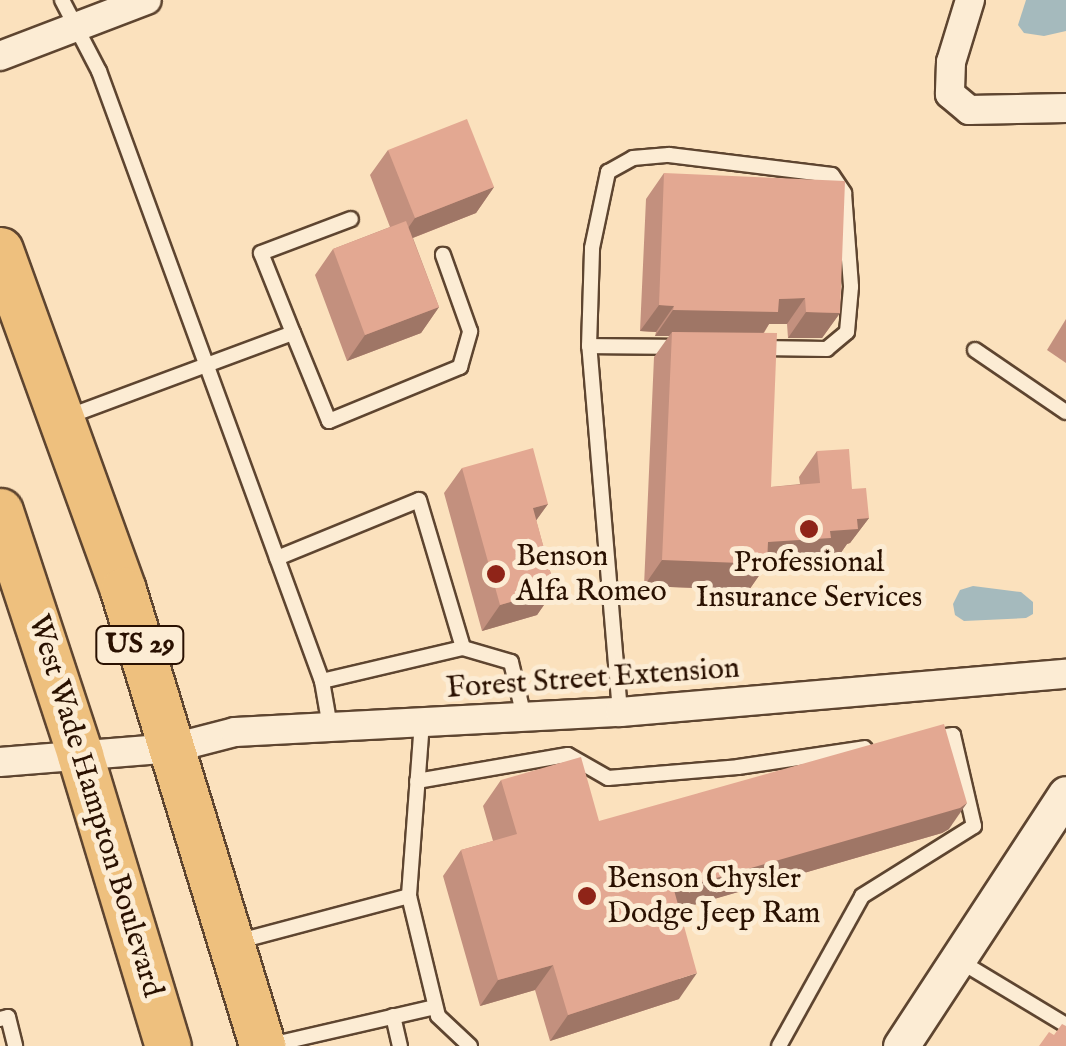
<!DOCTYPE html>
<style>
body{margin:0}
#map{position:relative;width:1066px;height:1046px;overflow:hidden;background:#fbe1bd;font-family:"IM FELL English",serif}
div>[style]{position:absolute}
.water>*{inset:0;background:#a5babd}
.roads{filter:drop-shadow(2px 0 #5e4530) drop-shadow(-2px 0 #5e4530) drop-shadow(0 2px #5e4530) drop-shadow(0 -2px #5e4530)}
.service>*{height:14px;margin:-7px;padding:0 7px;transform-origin:7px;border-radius:7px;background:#fcecd4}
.minor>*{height:28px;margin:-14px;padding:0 14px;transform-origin:14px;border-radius:14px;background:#fcecd4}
.tertiary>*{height:35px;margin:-17.5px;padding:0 17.5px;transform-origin:17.5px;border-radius:17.5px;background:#fcecd4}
.primary>*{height:45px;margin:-22.5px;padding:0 22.5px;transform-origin:22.5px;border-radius:22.5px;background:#eec07e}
.wall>*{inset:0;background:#c3907e}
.shaded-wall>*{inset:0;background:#9f7666}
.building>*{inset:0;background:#e3a892}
.dots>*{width:28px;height:28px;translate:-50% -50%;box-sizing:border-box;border:5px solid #fcecd4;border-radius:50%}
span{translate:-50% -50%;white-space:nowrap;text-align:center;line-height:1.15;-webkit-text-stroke:10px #fcecd4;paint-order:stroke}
.shield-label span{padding:2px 8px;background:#fcecd4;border:2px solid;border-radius:8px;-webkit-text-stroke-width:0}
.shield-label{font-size:28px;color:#2a1101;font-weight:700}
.poi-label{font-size:30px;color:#2a1101}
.left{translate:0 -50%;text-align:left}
.street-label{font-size:30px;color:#2a1101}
</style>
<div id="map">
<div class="water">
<i style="clip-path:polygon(1026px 0,1066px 0,1066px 31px,1044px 36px,1024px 33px,1018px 25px)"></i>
<i style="clip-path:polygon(973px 586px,1021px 592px,1033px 602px,1033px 614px,1026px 618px,964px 621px,955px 615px,953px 604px,960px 590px)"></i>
</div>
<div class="roads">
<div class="service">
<i style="left:62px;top:0;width:80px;rotate:62.5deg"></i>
<i style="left:99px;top:71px;width:649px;rotate:69.92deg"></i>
<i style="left:322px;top:681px;width:47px;rotate:80.1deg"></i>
<i style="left:293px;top:333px;width:86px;rotate:-111.8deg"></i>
<i style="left:261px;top:253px;width:96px;rotate:-20.7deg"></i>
<i style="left:589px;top:346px;width:92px;rotate:0.6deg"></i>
<i style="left:975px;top:350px;width:110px;rotate:34.3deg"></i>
<i style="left:64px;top:418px;width:244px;rotate:-20.4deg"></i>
<i style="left:293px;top:333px;width:95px;rotate:67.8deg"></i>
<i style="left:329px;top:421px;width:142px;rotate:-22.4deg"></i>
<i style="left:460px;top:367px;width:37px;rotate:-74deg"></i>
<i style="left:470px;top:331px;width:81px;rotate:-109.6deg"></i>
<i style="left:277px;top:558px;width:153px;rotate:-22.2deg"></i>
<i style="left:419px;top:500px;width:154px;rotate:73.4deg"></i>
<i style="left:463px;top:648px;width:50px;rotate:16.3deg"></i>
<i style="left:511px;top:662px;width:57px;rotate:76.7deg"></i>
<i style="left:322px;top:681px;width:145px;rotate:-13.2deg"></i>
<i style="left:620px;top:712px;width:367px;rotate:-94.8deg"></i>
<i style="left:589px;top:346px;width:98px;rotate:-88.2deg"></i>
<i style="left:592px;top:248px;width:78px;rotate:-78.1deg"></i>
<i style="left:608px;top:172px;width:29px;rotate:-29deg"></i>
<i style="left:633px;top:158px;width:36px;rotate:-5deg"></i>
<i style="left:669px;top:155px;width:164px;rotate:7deg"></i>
<i style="left:832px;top:175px;width:22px;rotate:56deg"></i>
<i style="left:844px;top:193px;width:94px;rotate:85.7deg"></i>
<i style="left:851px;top:287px;width:45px;rotate:95.1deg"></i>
<i style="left:847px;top:332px;width:26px;rotate:140deg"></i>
<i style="left:827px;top:349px;width:65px;rotate:-179.1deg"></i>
<i style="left:422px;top:722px;width:174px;rotate:94.3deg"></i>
<i style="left:409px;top:896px;width:123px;rotate:76.4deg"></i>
<i style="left:438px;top:1016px;width:44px;rotate:43.2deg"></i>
<i style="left:417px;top:781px;width:153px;rotate:-9.8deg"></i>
<i style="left:568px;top:755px;width:46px;rotate:29.9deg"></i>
<i style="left:608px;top:778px;width:130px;rotate:-4.8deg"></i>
<i style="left:738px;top:767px;width:128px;rotate:-8.5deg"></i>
<i style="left:236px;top:942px;width:179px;rotate:-14.9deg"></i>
<i style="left:960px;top:961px;width:124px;rotate:31.1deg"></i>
<i style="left:393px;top:1016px;width:31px;rotate:77deg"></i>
<i style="left:0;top:1019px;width:8px;rotate:-14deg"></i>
<i style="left:8px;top:1017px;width:30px;rotate:76deg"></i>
<i style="left:266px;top:1046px;width:173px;rotate:-13deg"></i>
<i style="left:779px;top:1046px;width:171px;rotate:-61deg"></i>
<i style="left:862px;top:896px;width:132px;rotate:-32deg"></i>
<i style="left:974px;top:826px;width:93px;rotate:-103deg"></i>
<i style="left:953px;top:735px;width:22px;rotate:172deg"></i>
</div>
<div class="minor">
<i style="left:970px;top:0;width:65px;rotate:107deg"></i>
<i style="left:951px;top:62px;width:32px;rotate:92deg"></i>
<i style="left:950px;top:94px;width:25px;rotate:40deg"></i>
<i style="left:969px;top:110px;width:97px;rotate:-1.2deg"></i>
<i style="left:0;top:56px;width:157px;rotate:-20.9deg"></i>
<i style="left:0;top:762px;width:174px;rotate:-4.6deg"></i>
<i style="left:173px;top:748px;width:64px;rotate:-14.5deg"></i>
<i style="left:235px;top:732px;width:386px;rotate:-3deg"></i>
<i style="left:620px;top:712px;width:448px;rotate:-4.9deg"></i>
</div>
<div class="tertiary">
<i style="left:901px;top:1046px;width:301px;rotate:-56.8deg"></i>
</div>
<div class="primary">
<i style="left:0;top:250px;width:362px;rotate:70.1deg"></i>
<i style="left:123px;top:590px;width:477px;rotate:73deg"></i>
<i style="left:0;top:511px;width:257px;rotate:71.8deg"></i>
<i style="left:80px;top:755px;width:304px;rotate:73.2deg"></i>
</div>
</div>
<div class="wall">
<i style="clip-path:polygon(388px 150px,494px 187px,476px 213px,413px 238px,439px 307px,421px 333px,347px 361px,315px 275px,333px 249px,390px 227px,370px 175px)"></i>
<i style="clip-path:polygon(664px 173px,840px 313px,822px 338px,788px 338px,787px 324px,769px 324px,764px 333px,771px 487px,800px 484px,799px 477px,817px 451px,852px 489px,869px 518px,850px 543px,847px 544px,840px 554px,818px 556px,812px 564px,765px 567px,749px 590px,644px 586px,654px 357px,669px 336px,655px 336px,656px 332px,640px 331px,646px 199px)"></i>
<i style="clip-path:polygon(1066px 319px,1066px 363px,1047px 350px)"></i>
<i style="clip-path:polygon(462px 468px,548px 504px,536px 520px,555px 589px,537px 615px,482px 631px,444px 493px)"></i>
<i style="clip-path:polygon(501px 780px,599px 821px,949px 829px,942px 833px,679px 909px,679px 999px,550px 1041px,535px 990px,480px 1006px,443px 876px,461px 850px,493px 841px,483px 806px)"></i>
</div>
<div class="shaded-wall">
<i style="clip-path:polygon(494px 187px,476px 213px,397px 244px,415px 218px)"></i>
<i style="clip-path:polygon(805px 298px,787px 324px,769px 324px,760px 338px,672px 332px,669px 336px,655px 336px,673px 310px,779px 299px)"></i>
<i style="clip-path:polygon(659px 305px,674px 306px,656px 332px,640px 331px)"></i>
<i style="clip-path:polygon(439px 307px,421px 333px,347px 361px,365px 335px)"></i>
<i style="clip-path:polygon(806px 312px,840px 313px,822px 338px,788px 338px)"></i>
<i style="clip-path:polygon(548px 504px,530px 529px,533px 508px)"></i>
<i style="clip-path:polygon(869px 518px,850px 543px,847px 544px,840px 554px,818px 556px,812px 564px,765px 567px,749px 590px,644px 586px,662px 560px,830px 531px,857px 519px)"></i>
<i style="clip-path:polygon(555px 589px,537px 615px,482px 631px,500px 605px)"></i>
<i style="clip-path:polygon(967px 803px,949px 829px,942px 833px,656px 916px,674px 890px)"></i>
<i style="clip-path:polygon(553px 965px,535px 990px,480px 1006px,498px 980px)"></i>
<i style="clip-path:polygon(697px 973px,679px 999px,550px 1041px,568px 1015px)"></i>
</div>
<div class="building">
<i style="clip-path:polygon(467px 119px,494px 187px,415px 218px,388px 150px)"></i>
<i style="clip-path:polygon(664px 173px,845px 181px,840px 313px,806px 312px,805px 298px,779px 299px,778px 312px,673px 310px,674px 306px,659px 305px)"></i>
<i style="clip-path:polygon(406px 221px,439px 307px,365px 335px,333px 249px)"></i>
<i style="clip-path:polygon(672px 332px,777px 333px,771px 487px,820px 483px,817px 451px,849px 449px,852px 489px,866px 488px,869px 518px,857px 519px,858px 529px,830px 531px,831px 538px,768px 542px,767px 564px,662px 560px)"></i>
<i style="clip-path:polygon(533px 448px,548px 504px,533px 508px,555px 589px,500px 605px,462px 468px)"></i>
<i style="clip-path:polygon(944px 724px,967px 803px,960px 808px,674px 890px,697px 973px,568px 1015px,553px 965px,498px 980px,461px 850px,517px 834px,501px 780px,581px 757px,599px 821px)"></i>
<i style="clip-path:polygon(1062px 1024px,1066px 1026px,1066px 1046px,1039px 1046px,1049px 1032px,1054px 1035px)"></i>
</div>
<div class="dots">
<i style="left:809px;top:529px;background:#8f2418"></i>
<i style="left:496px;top:574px;background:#8f2418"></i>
<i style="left:587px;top:896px;background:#8f2418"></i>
</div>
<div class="shield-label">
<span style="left:140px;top:645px">US 29</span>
</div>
<div class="poi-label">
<span class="left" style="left:516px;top:574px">Benson<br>Alfa Romeo</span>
<span style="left:809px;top:580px">Professional<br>Insurance Services</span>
<span class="left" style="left:607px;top:896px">Benson Chysler<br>Dodge Jeep Ram</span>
</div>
<div class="street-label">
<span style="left:593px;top:679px;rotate:-4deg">Forest Street Extension</span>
<span style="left:95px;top:806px;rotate:73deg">West Wade Hampton Boulevard</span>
</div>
</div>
